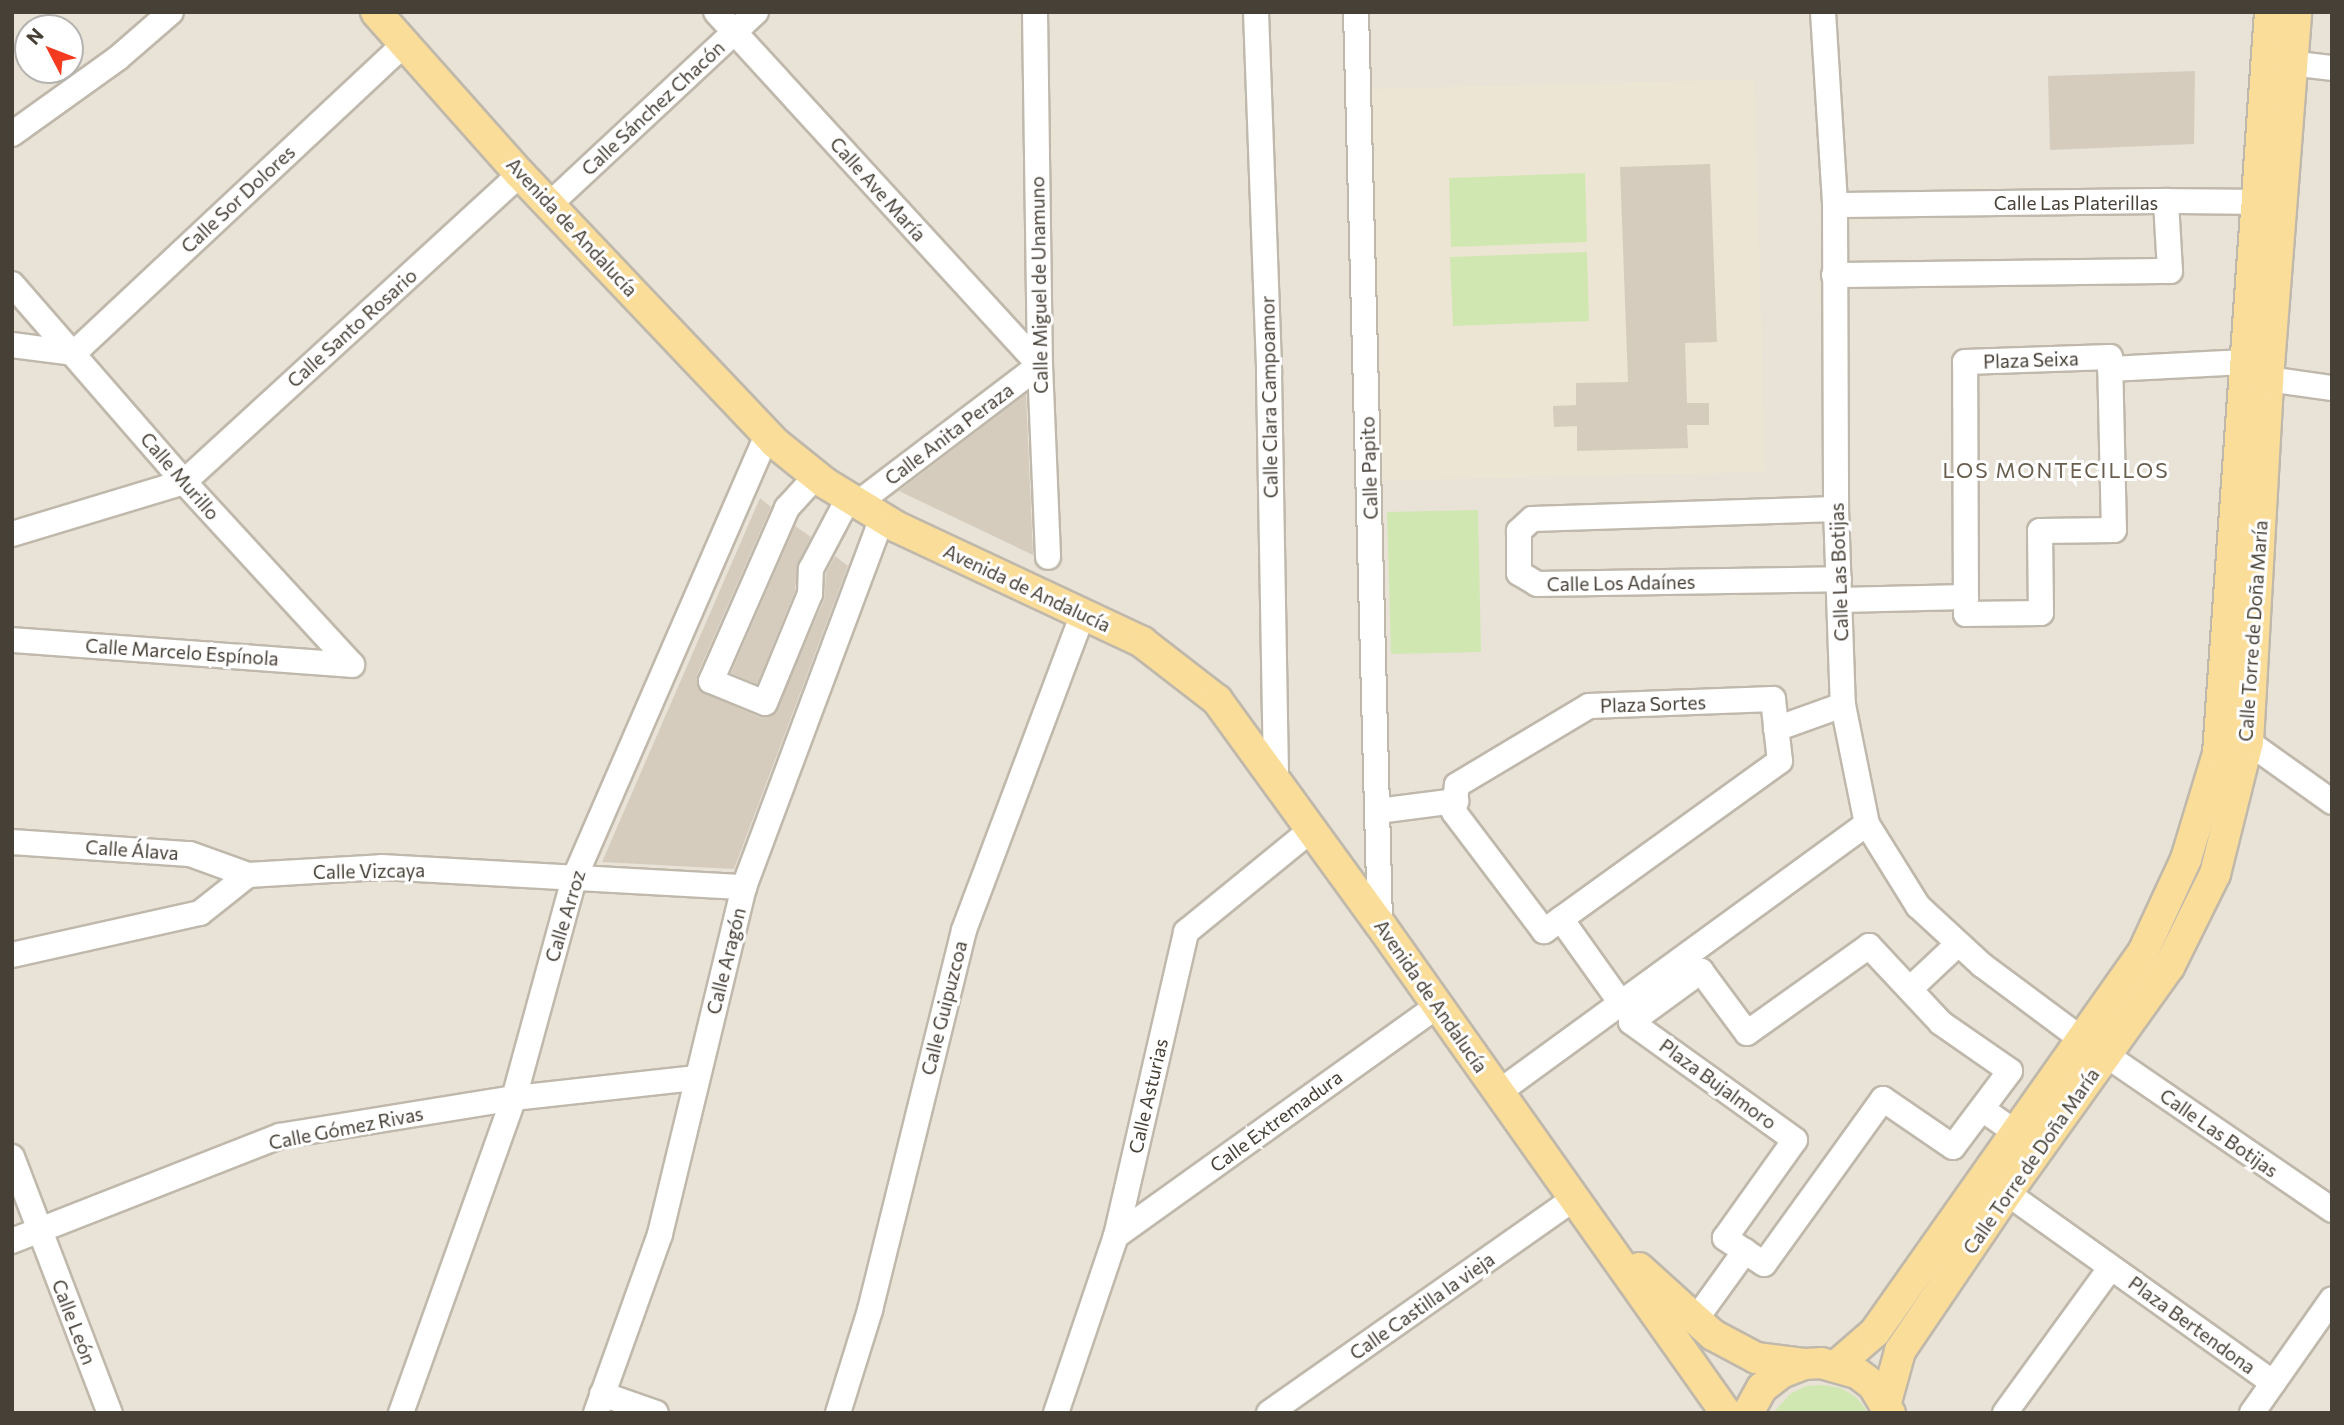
<!DOCTYPE html>
<meta charset="utf-8">
<style>
body{margin:0}
#map{position:relative;width:2344px;height:1425px;overflow:hidden;background:#f4f0e9;font-family:Commissioner,sans-serif}
div>[style]{position:absolute}
.residential>*{inset:0;background:#e8e2d7}
.education>*{inset:0;background:#ece5d3}
.green>*{inset:0;background:#d1e7b2}
.building>*{inset:0;background:#d5ccbe}
.roads{filter:drop-shadow(2px 0 #bfb8ab) drop-shadow(-2px 0 #bfb8ab) drop-shadow(0 2px #bfb8ab) drop-shadow(0 -2px #bfb8ab)}
.minor>*{height:24px;margin:-12px;padding:0 12px;transform-origin:12px;border-radius:12px;background:#fff}
.major>*{height:30px;margin:-15px;padding:0 15px;transform-origin:15px;border-radius:15px;background:#fbdd9a}
span{translate:-50% -50%;white-space:nowrap;text-align:center;line-height:1.15;-webkit-text-stroke:6px #fff;paint-order:stroke}
.street-label{font-size:19px;color:#474037}
.neighbourhood-label{font-size:21px;color:#6a5e4f;letter-spacing:2px}
.frame{position:absolute;inset:0;border:14px solid #474037;pointer-events:none}
.north{position:absolute;left:14px;top:14px;width:70px;height:70px;box-sizing:border-box;background:#fff;border:2px solid #b5b3af;border-radius:50%;rotate:312deg;font-size:19px;font-weight:700;line-height:28px;text-align:center;color:#474037}
.north::after{content:'';display:block;margin:auto;width:24px;height:32px;background:#f43a1f;clip-path:polygon(50% 0,100% 100%,50% 72%,0 100%)}
</style>
<div id="map">
<div class="residential">
<i style="clip-path:polygon(evenodd,12px 12px,2332px 12px,2332px 1413px,12px 1413px,12px 12px,28px 28px,70px 28px,70px 70px,28px 70px,28px 28px)"></i>
</div>
<div class="education">
<i style="clip-path:polygon(1755px 79px,1765px 472px,1374px 481px,1366px 89px)"></i>
</div>
<div class="green">
<i style="clip-path:polygon(1585px 173px,1587px 242px,1451px 247px,1449px 178px)"></i>
<i style="clip-path:polygon(1587px 252px,1589px 321px,1453px 326px,1450px 257px)"></i>
<i style="clip-path:polygon(1478px 510px,1481px 652px,1391px 654px,1387px 512px)"></i>
<i style="clip-path:polygon(1823px 1385px,1841px 1388px,1856px 1397px,1869px 1413px,1773px 1413px,1790px 1394px,1806px 1386px)"></i>
</div>
<div class="building">
<i style="clip-path:polygon(2195px 71px,2194px 144px,2050px 150px,2048px 76px)"></i>
<i style="clip-path:polygon(1710px 164px,1717px 342px,1685px 343px,1687px 403px,1709px 403px,1709px 425px,1687px 425px,1688px 448px,1577px 451px,1577px 426px,1554px 427px,1553px 406px,1576px 405px,1576px 383px,1628px 382px,1620px 167px)"></i>
<i style="clip-path:polygon(1026px 394px,1033px 555px,899px 491px)"></i>
<i style="clip-path:polygon(760px 498px,771px 507px,697px 675px,700px 691px,759px 717px,775px 714px,824px 600px,826px 573px,835px 556px,848px 566px,734px 869px,602px 862px)"></i>
<i style="clip-path:polygon(795px 526px,811px 537px,798px 563px,795px 591px,757px 684px,731px 673px)"></i>
</div>
<div class="roads">
<div class="minor">
<i style="left:716px;top:12px;width:479px;rotate:47.5deg"></i>
<i style="left:1035px;top:12px;width:353px;rotate:89.2deg"></i>
<i style="left:1040px;top:365px;width:192px;rotate:87.6deg"></i>
<i style="left:1256px;top:12px;width:362px;rotate:87.9deg"></i>
<i style="left:1269px;top:374px;width:407px;rotate:89deg"></i>
<i style="left:1356px;top:12px;width:912px;rotate:88.49deg"></i>
<i style="left:1823px;top:12px;width:193px;rotate:86.4deg"></i>
<i style="left:1835px;top:205px;width:304px;rotate:89.8deg"></i>
<i style="left:1836px;top:509px;width:196px;rotate:88deg"></i>
<i style="left:1843px;top:705px;width:121px;rotate:78.6deg"></i>
<i style="left:1867px;top:824px;width:97px;rotate:58.1deg"></i>
<i style="left:1918px;top:906px;width:87px;rotate:42.7deg"></i>
<i style="left:1982px;top:965px;width:122px;rotate:36.7deg"></i>
<i style="left:2290px;top:63px;width:42px;rotate:6.8deg"></i>
<i style="left:12px;top:134px;width:130px;rotate:-35.6deg"></i>
<i style="left:118px;top:58px;width:70px;rotate:-41deg"></i>
<i style="left:2166px;top:201px;width:90px;rotate:0.6deg"></i>
<i style="left:549px;top:205px;width:283px;rotate:-43deg"></i>
<i style="left:1834px;top:275px;width:336px;rotate:-0.7deg"></i>
<i style="left:2170px;top:271px;width:70px;rotate:-93.3deg"></i>
<i style="left:2166px;top:201px;width:331px;rotate:179.3deg"></i>
<i style="left:12px;top:284px;width:262px;rotate:49deg"></i>
<i style="left:184px;top:482px;width:248px;rotate:47.4deg"></i>
<i style="left:12px;top:345px;width:63px;rotate:7.4deg"></i>
<i style="left:74px;top:353px;width:451px;rotate:-43.1deg"></i>
<i style="left:2110px;top:357px;width:173px;rotate:88.7deg"></i>
<i style="left:2114px;top:530px;width:74px;rotate:179.2deg"></i>
<i style="left:2040px;top:531px;width:82px;rotate:89.3deg"></i>
<i style="left:2041px;top:613px;width:75px;rotate:179.2deg"></i>
<i style="left:1966px;top:614px;width:252px;rotate:-90.2deg"></i>
<i style="left:1965px;top:362px;width:145px;rotate:-2deg"></i>
<i style="left:2110px;top:369px;width:135px;rotate:-3deg"></i>
<i style="left:2268px;top:379px;width:65px;rotate:8deg"></i>
<i style="left:817px;top:475px;width:45px;rotate:132.3deg"></i>
<i style="left:787px;top:508px;width:189px;rotate:113.7deg"></i>
<i style="left:711px;top:681px;width:58px;rotate:22.2deg"></i>
<i style="left:765px;top:703px;width:118px;rotate:-67.6deg"></i>
<i style="left:810px;top:594px;width:25px;rotate:-88deg"></i>
<i style="left:811px;top:569px;width:81px;rotate:-62.2deg"></i>
<i style="left:858px;top:503px;width:228px;rotate:-37.2deg"></i>
<i style="left:1836px;top:509px;width:304px;rotate:178.1deg"></i>
<i style="left:1532px;top:519px;width:18px;rotate:137deg"></i>
<i style="left:1519px;top:531px;width:42px;rotate:90deg"></i>
<i style="left:1519px;top:573px;width:21px;rotate:31deg"></i>
<i style="left:1537px;top:584px;width:302px;rotate:-0.9deg"></i>
<i style="left:12px;top:534px;width:180px;rotate:-16.8deg"></i>
<i style="left:184px;top:482px;width:456px;rotate:-42.5deg"></i>
<i style="left:1840px;top:600px;width:126px;rotate:-1.4deg"></i>
<i style="left:12px;top:640px;width:341px;rotate:4.2deg"></i>
<i style="left:1773px;top:699px;width:62px;rotate:83.6deg"></i>
<i style="left:1780px;top:761px;width:291px;rotate:144.2deg"></i>
<i style="left:1544px;top:931px;width:149px;rotate:-127.1deg"></i>
<i style="left:1454px;top:812px;width:27px;rotate:-84deg"></i>
<i style="left:1457px;top:785px;width:154px;rotate:-30.9deg"></i>
<i style="left:1589px;top:706px;width:184px;rotate:-2.2deg"></i>
<i style="left:1776px;top:729px;width:71px;rotate:-19.7deg"></i>
<i style="left:2248px;top:742px;width:103px;rotate:35.5deg"></i>
<i style="left:1378px;top:811px;width:79px;rotate:-7.3deg"></i>
<i style="left:12px;top:842px;width:178px;rotate:3.9deg"></i>
<i style="left:190px;top:854px;width:62px;rotate:19.9deg"></i>
<i style="left:1561px;top:919px;width:103px;rotate:54.5deg"></i>
<i style="left:1869px;top:946px;width:105px;rotate:46.9deg"></i>
<i style="left:1941px;top:1023px;width:84px;rotate:34.8deg"></i>
<i style="left:2010px;top:1071px;width:95px;rotate:126.9deg"></i>
<i style="left:1953px;top:1147px;width:85px;rotate:-145.6deg"></i>
<i style="left:1883px;top:1099px;width:203px;rotate:125.8deg"></i>
<i style="left:1764px;top:1264px;width:47px;rotate:-146.3deg"></i>
<i style="left:1725px;top:1238px;width:120px;rotate:-54.5deg"></i>
<i style="left:1795px;top:1140px;width:202px;rotate:-144.3deg"></i>
<i style="left:1631px;top:1022px;width:87px;rotate:-36.1deg"></i>
<i style="left:1701px;top:971px;width:77px;rotate:53.4deg"></i>
<i style="left:1747px;top:1033px;width:150px;rotate:-35.5deg"></i>
<i style="left:12px;top:955px;width:193px;rotate:-12.6deg"></i>
<i style="left:200px;top:913px;width:61px;rotate:-38.4deg"></i>
<i style="left:248px;top:875px;width:133px;rotate:-3.4deg"></i>
<i style="left:381px;top:867px;width:364px;rotate:3.2deg"></i>
<i style="left:1910px;top:989px;width:66px;rotate:-43.2deg"></i>
<i style="left:2106px;top:1055px;width:274px;rotate:34.4deg"></i>
<i style="left:1499px;top:1092px;width:455px;rotate:-36.1deg"></i>
<i style="left:1982px;top:1109px;width:40px;rotate:34.9deg"></i>
<i style="left:12px;top:1157px;width:274px;rotate:69.1deg"></i>
<i style="left:2007px;top:1193px;width:327px;rotate:35.5deg"></i>
<i style="left:1116px;top:1236px;width:395px;rotate:-35.6deg"></i>
<i style="left:12px;top:1241px;width:288px;rotate:-21.4deg"></i>
<i style="left:280px;top:1136px;width:237px;rotate:-9.2deg"></i>
<i style="left:514px;top:1098px;width:183px;rotate:-6.3deg"></i>
<i style="left:1696px;top:1319px;width:84px;rotate:-54.2deg"></i>
<i style="left:602px;top:1394px;width:57px;rotate:19.4deg"></i>
<i style="left:401px;top:1413px;width:335px;rotate:-70.3deg"></i>
<i style="left:514px;top:1098px;width:227px;rotate:-74.7deg"></i>
<i style="left:574px;top:879px;width:486px;rotate:-66.5deg"></i>
<i style="left:596px;top:1413px;width:190px;rotate:-70.3deg"></i>
<i style="left:660px;top:1234px;width:357px;rotate:-76.4deg"></i>
<i style="left:744px;top:887px;width:394px;rotate:-69.5deg"></i>
<i style="left:838px;top:1413px;width:108px;rotate:-72.7deg"></i>
<i style="left:870px;top:1310px;width:391px;rotate:-76.1deg"></i>
<i style="left:964px;top:930px;width:338px;rotate:-69.4deg"></i>
<i style="left:1056px;top:1413px;width:187px;rotate:-71.3deg"></i>
<i style="left:1116px;top:1236px;width:312px;rotate:-77deg"></i>
<i style="left:1186px;top:932px;width:161px;rotate:-39.2deg"></i>
<i style="left:1269px;top:1413px;width:374px;rotate:-35.1deg"></i>
<i style="left:2005px;top:1413px;width:180px;rotate:-54deg"></i>
<i style="left:2252px;top:1413px;width:139px;rotate:-54.9deg"></i>
</div>
<div class="major">
<i style="left:376px;top:12px;width:217px;rotate:48.4deg"></i>
<i style="left:520px;top:174px;width:369px;rotate:46.5deg"></i>
<i style="left:774px;top:442px;width:65px;rotate:38.8deg"></i>
<i style="left:825px;top:483px;width:84px;rotate:31.4deg"></i>
<i style="left:897px;top:527px;width:271px;rotate:25.1deg"></i>
<i style="left:1142px;top:642px;width:95px;rotate:37.7deg"></i>
<i style="left:1217px;top:700px;width:277px;rotate:54deg"></i>
<i style="left:1380px;top:924px;width:599px;rotate:54.72deg"></i>
<i style="left:1639px;top:1268px;width:100px;rotate:42.2deg"></i>
<i style="left:1713px;top:1335px;width:49px;rotate:28.1deg"></i>
<i style="left:1756px;top:1358px;width:48px;rotate:7.1deg"></i>
<i style="left:1837px;top:1365px;width:50px;rotate:-41deg"></i>
<i style="left:1875px;top:1332px;width:467px;rotate:-54.8deg"></i>
<i style="left:2144px;top:950px;width:100px;rotate:-65.2deg"></i>
<i style="left:2186px;top:859px;width:110px;rotate:-73.1deg"></i>
<i style="left:2218px;top:754px;width:744px;rotate:-85.99deg"></i>
<i style="left:1886px;top:1402px;width:53px;rotate:-74.6deg"></i>
<i style="left:1900px;top:1351px;width:191px;rotate:-55.9deg"></i>
<i style="left:2007px;top:1193px;width:278px;rotate:-54.4deg"></i>
<i style="left:2169px;top:967px;width:104px;rotate:-63.7deg"></i>
<i style="left:2215px;top:874px;width:136px;rotate:-76deg"></i>
<i style="left:2248px;top:742px;width:364px;rotate:-86.8deg"></i>
<i style="left:2268px;top:379px;width:368px;rotate:-85.6deg"></i>
<i style="left:1748px;top:1413px;width:29px;rotate:-61deg"></i>
<i style="left:1762px;top:1388px;width:24px;rotate:-38deg"></i>
<i style="left:1781px;top:1373px;width:25px;rotate:-21deg"></i>
<i style="left:1804px;top:1364px;width:17px;rotate:-3deg"></i>
<i style="left:1821px;top:1363px;width:37px;rotate:16deg"></i>
<i style="left:1857px;top:1373px;width:20px;rotate:37deg"></i>
<i style="left:1873px;top:1385px;width:33px;rotate:59deg"></i>
</div>
</div>
<div class="street-label">
<span style="left:653px;top:108px;rotate:-43deg">Calle Sánchez Chacón</span>
<span style="left:878px;top:189px;rotate:48deg">Calle Ave María</span>
<span style="left:238px;top:199px;rotate:-43deg">Calle Sor Dolores</span>
<span style="left:2076px;top:203px">Calle Las Platerillas</span>
<span style="left:572px;top:227px;rotate:47deg">Avenida de Andalucía</span>
<span style="left:1039px;top:285px;rotate:-91deg">Calle Miguel de Unamuno</span>
<span style="left:352px;top:328px;rotate:-42deg">Calle Santo Rosario</span>
<span style="left:2031px;top:360px;rotate:-2deg">Plaza Seixa</span>
<span style="left:1269px;top:397px;rotate:-91deg">Calle Clara Campoamor</span>
<span style="left:949px;top:434px;rotate:-37deg">Calle Anita Peraza</span>
<span style="left:1369px;top:468px;rotate:-92deg">Calle Papito</span>
<span style="left:180px;top:476px;rotate:49deg">Calle Murillo</span>
<span style="left:1839px;top:572px;rotate:-92deg">Calle Las Botijas</span>
<span style="left:1621px;top:583px;rotate:-1deg">Calle Los Adaínes</span>
<span style="left:1027px;top:588px;rotate:25deg">Avenida de Andalucía</span>
<span style="left:2253px;top:631px;rotate:-86deg">Calle Torre de Doña María</span>
<span style="left:182px;top:652px;rotate:4deg">Calle Marcelo Espínola</span>
<span style="left:1653px;top:704px;rotate:-2deg">Plaza Sortes</span>
<span style="left:132px;top:850px;rotate:4deg">Calle Álava</span>
<span style="left:369px;top:871px;rotate:-1deg">Calle Vizcaya</span>
<span style="left:565px;top:916px;rotate:-73deg">Calle Arroz</span>
<span style="left:726px;top:961px;rotate:-76deg">Calle Aragón</span>
<span style="left:1431px;top:996px;rotate:55deg">Avenida de Andalucía</span>
<span style="left:944px;top:1008px;rotate:-76deg">Calle Guipuzcoa</span>
<span style="left:1718px;top:1084px;rotate:36deg">Plaza Bujalmoro</span>
<span style="left:1148px;top:1096px;rotate:-77deg">Calle Asturias</span>
<span style="left:1276px;top:1121px;rotate:-36deg">Calle Extremadura</span>
<span style="left:346px;top:1128px;rotate:-11deg">Calle Gómez Rivas</span>
<span style="left:2219px;top:1133px;rotate:35deg">Calle Las Botijas</span>
<span style="left:2031px;top:1161px;rotate:-55deg">Calle Torre de Doña María</span>
<span style="left:1422px;top:1306px;rotate:-35deg">Calle Castilla la vieja</span>
<span style="left:74px;top:1322px;rotate:69deg">Calle León</span>
<span style="left:2192px;top:1325px;rotate:36deg">Plaza Bertendona</span>
</div>
<div class="neighbourhood-label">
<span style="left:2056px;top:470px">LOS MONTECILLOS</span>
</div>
<div class="frame"></div>
<div class="north">N</div>
</div>
